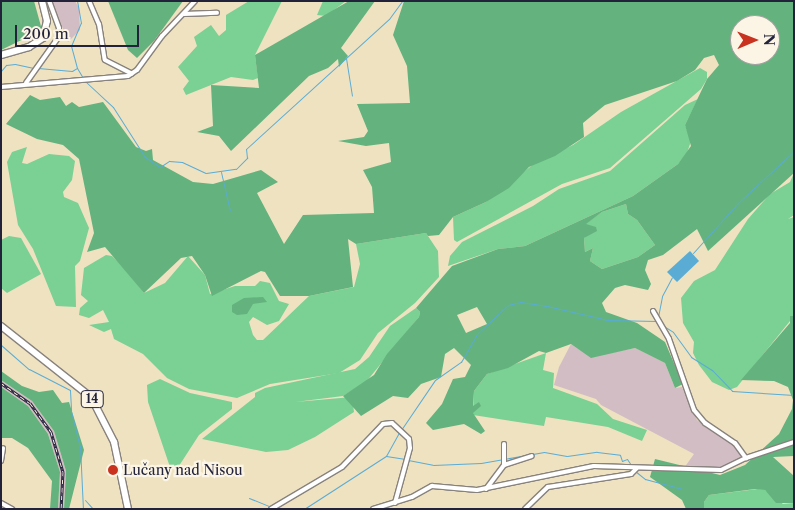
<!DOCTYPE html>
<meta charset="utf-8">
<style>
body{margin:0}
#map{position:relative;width:795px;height:510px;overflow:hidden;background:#eee2c1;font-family:"Libre Caslon Text",serif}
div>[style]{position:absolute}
.industrial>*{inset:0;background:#d2bdc5}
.green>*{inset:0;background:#7bd094}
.forest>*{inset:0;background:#64b27e}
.water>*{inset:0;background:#5aacd5}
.stream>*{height:1px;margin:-0.5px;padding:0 0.5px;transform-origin:0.5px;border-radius:0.5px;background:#5aacd5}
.roads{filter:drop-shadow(1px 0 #88827e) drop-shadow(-1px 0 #88827e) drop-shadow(0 1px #88827e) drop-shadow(0 -1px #88827e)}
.street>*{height:4px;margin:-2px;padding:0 2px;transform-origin:2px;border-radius:2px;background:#fff}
.primary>*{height:6px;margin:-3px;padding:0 3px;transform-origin:3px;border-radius:3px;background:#fff}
.rail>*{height:3px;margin-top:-1.5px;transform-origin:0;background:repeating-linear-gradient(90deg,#fcf5e5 0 4px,#22223b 0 8px);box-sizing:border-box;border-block:1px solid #22223b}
.dots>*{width:14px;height:14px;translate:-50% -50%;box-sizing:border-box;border:2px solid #fcf5e5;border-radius:50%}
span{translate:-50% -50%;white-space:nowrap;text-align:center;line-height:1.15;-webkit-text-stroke:4.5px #fcf5e5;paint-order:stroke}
.shield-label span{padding:1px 4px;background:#fcf5e5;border:1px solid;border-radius:4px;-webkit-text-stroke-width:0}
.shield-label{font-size:12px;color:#22223b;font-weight:700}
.poi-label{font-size:14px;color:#22223b}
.left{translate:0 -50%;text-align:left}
.frame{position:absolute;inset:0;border:2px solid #22223b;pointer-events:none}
.north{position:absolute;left:730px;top:15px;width:50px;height:50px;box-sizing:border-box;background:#fcf5e5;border:1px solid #a5a1a1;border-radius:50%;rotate:89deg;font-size:14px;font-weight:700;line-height:20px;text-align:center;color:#22223b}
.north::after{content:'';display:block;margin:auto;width:18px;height:22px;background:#c8321e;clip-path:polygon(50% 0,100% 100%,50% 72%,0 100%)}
.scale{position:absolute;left:15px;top:25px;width:124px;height:22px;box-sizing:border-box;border:2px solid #22223b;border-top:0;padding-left:6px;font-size:15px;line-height:18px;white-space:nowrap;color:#22223b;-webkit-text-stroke:4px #fcf5e5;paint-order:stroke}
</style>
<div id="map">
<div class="industrial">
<i style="clip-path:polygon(52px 1px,75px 1px,79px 8px,80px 30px,68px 42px)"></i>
<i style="clip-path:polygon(571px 344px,591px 357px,635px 348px,665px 363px,675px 388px,682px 387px,697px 420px,748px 455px,722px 468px,684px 468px,694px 454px,601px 405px,596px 399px,554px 385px,559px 367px)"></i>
<i style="clip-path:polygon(1px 380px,32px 401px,54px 431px,66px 471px,64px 509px,58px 509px,60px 472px,48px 434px,28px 406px,1px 387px)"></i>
</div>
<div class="green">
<i style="clip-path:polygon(249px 1px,282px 1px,255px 55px,258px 78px,253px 80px,231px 77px,186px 95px,183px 89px,189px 81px,178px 67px,197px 46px,194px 37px,211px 25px,219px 36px,226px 30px,226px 15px)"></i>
<i style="clip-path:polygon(323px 1px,346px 1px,326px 16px,317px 15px)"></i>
<i style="clip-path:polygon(700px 68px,707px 72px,707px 79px,701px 89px,610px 168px,562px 184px,457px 242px,454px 240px,453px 217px,486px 202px,535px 163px,573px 145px,621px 112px)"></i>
<i style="clip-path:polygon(698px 99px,685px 125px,691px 141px,687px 153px,678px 164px,633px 196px,525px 246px,498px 249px,448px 266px,450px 256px,462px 242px,533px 206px,559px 189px,610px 171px,685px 105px)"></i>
<i style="clip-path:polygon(27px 147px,22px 163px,27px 164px,49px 154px,69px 156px,75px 161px,72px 180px,63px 192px,64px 197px,78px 203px,89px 228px,80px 261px,75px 266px,76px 307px,56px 306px,33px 249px,18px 225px,7px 162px,12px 152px)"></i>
<i style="clip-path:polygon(794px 173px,794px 215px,788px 219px,794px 217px,794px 316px,737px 387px,729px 390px,712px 382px,699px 365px,693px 353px,694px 342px,683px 323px,681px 298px,694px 281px,715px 270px,748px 219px,770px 194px,790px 182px)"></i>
<i style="clip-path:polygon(626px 204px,628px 214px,637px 220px,655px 245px,638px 257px,602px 269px,590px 261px,593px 248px,585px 252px,584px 238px,592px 231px,585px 224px,602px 212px)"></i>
<i style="clip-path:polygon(426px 233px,438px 251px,439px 277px,415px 303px,378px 333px,360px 360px,339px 373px,270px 384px,237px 398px,189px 389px,167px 378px,143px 354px,114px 339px,111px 329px,104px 332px,89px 325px,109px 322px,103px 310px,89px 318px,79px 315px,80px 308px,88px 301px,81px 295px,84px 268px,106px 255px,112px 256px,126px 269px,144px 293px,165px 283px,188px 256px,205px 275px,210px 294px,235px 286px,255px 286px,260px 281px,270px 283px,279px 301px,289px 304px,279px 321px,267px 325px,253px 317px,249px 322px,253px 335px,257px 340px,263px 340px,309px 296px,354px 287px,360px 264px,356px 244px)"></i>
<i style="clip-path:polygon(9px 236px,21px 238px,41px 274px,7px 293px,1px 288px,1px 240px)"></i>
<i style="clip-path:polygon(416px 308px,420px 312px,419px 317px,366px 382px,343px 396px,295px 402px,352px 397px,354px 412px,315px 437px,288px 450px,266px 452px,202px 439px,255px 397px,255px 393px,265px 388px,355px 369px,369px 357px,390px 326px)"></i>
<i style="clip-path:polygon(546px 353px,543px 370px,554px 373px,553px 388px,597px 404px,613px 419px,647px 430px,642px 441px,608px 427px,546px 417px,544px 426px,473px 415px,474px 391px,487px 374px)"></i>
<i style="clip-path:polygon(160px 379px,190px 393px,232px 402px,232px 409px,199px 435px,177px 469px,171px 470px,148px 402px,147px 385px)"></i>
<i style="clip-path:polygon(758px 489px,765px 490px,783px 504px,794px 503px,794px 509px,704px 509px,704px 502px,709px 495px)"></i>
</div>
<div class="forest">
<i style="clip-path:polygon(1px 1px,34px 1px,42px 30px,1px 50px)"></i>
<i style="clip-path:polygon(108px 1px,183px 1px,154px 41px,137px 58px,128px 50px)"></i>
<i style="clip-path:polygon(349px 1px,375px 1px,341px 48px,348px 56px,339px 67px,338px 59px,328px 68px,309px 76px,231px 151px,219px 136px,197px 132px,213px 126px,211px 85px,259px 88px,255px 55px)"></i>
<i style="clip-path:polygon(evenodd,404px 1px,794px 1px,794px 173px,708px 251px,697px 229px,663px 255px,648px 260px,645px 270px,651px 284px,648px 290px,625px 285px,615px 288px,602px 303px,606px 312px,637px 323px,665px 342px,683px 384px,675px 388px,665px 363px,635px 348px,591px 358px,571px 344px,546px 353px,539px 351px,508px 368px,487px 374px,474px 391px,473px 406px,479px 402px,481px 406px,473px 413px,485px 431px,481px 434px,464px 424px,433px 430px,426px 423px,442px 404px,453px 379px,465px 377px,471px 365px,454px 348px,445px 354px,441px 377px,421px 384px,408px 398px,393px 396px,361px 416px,343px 396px,374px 375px,387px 354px,419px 317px,420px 312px,416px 308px,452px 266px,498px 249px,525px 246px,633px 196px,678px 164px,691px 146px,685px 125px,707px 79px,719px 65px,714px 55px,704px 58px,695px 70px,677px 81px,605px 105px,583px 123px,584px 137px,555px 156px,529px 167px,509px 188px,486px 202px,453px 217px,439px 235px,428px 236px,426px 233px,356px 244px,348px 239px,353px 287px,309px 296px,280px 296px,265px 272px,261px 271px,212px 296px,205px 275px,192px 256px,181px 258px,144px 293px,105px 247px,87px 252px,94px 233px,79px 159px,63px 145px,37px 139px,6px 124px,30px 95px,40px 100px,60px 97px,66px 106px,72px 102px,79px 107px,103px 102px,136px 147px,146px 151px,152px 149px,153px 160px,193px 182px,213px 184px,261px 170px,278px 182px,257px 193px,284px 244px,303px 215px,374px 213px,372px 187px,363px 170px,391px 162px,389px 143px,366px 146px,338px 141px,364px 137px,368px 131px,357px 104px,410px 103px,407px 66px,393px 35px,404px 1px,740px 25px,770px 25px,770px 55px,740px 55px,740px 25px,404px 1px,626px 204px,628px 214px,637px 220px,655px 245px,638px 257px,602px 269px,590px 261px,593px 248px,585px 252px,584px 238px,597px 231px,596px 227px,586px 224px,602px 212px,626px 204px,404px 1px,477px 307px,487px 324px,466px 333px,457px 315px,477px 307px)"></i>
<i style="clip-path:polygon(263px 297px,267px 302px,253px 304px,247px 314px,237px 315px,232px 312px,232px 305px,244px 298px)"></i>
<i style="clip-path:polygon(790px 316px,794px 316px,794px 456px,773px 457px,794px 476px,794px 503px,776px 503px,765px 490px,755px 489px,709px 495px,704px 502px,704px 509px,686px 509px,682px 500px,650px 477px,655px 459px,720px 475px,745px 465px,779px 434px,792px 409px,793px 400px,788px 387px,774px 381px,741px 380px,790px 323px)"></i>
<i style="clip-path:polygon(1px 371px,22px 386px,39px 392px,53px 390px,62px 403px,69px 402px,84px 450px,69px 509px,64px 509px,66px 471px,54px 431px,32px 401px,1px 380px)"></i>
<i style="clip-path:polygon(1px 387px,28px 406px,48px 434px,60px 472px,58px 509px,50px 509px,52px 481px,28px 448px,12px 438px,1px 438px)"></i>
</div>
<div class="water">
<i style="clip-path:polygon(690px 251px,699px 261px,677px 282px,667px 272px)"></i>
</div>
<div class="stream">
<i style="left:346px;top:58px;width:38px;rotate:81deg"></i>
<i style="left:38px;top:68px;width:34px;rotate:5deg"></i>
<i style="left:72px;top:71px;width:6px;rotate:-31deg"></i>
<i style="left:77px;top:68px;width:23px;rotate:-105deg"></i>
<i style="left:71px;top:46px;width:25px;rotate:-67deg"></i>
<i style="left:81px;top:23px;width:22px;rotate:-100deg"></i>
<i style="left:77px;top:68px;width:12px;rotate:59deg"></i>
<i style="left:1px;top:71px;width:8px;rotate:-50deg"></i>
<i style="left:6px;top:65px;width:9px;rotate:-6deg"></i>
<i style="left:15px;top:64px;width:19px;rotate:12deg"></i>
<i style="left:86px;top:82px;width:37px;rotate:43deg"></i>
<i style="left:113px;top:107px;width:59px;rotate:57.4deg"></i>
<i style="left:145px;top:157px;width:18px;rotate:34deg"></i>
<i style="left:160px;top:167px;width:11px;rotate:-34deg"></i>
<i style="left:169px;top:161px;width:13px;rotate:4deg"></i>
<i style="left:182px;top:162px;width:26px;rotate:25deg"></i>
<i style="left:206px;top:173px;width:30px;rotate:-8deg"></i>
<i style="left:236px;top:169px;width:16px;rotate:-45deg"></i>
<i style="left:247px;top:158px;width:9px;rotate:-96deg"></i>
<i style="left:246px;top:149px;width:193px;rotate:-42.3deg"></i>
<i style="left:389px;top:19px;width:22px;rotate:-54deg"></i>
<i style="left:221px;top:172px;width:39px;rotate:77deg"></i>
<i style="left:693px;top:253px;width:69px;rotate:-48deg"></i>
<i style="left:739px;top:202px;width:75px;rotate:-42.8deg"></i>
<i style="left:658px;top:317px;width:21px;rotate:-79deg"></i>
<i style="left:662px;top:296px;width:21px;rotate:-62deg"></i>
<i style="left:662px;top:325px;width:13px;rotate:32deg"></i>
<i style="left:673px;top:332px;width:31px;rotate:54deg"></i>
<i style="left:691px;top:357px;width:25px;rotate:32deg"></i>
<i style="left:712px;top:370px;width:29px;rotate:46deg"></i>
<i style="left:732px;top:391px;width:62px;rotate:3.7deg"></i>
<i style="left:1px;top:345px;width:37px;rotate:41deg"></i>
<i style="left:29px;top:369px;width:46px;rotate:27.1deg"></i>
<i style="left:70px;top:390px;width:21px;rotate:87deg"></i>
<i style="left:71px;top:411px;width:36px;rotate:76deg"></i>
<i style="left:80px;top:446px;width:63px;rotate:87.3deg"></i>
<i style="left:401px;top:430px;width:60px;rotate:-55.8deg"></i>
<i style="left:435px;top:380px;width:32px;rotate:-35deg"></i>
<i style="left:461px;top:362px;width:32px;rotate:-60deg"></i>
<i style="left:477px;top:334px;width:42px;rotate:-43.1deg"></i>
<i style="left:508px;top:305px;width:13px;rotate:-13deg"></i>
<i style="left:521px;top:302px;width:26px;rotate:9deg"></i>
<i style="left:547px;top:306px;width:62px;rotate:13.1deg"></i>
<i style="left:607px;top:320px;width:50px;rotate:1.1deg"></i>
<i style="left:386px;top:456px;width:18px;rotate:9deg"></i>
<i style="left:408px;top:460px;width:25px;rotate:11deg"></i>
<i style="left:433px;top:465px;width:48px;rotate:-2.4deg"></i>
<i style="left:481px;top:463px;width:64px;rotate:-9.9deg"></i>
<i style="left:544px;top:452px;width:23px;rotate:10deg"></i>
<i style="left:567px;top:456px;width:30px;rotate:-8deg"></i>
<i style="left:597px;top:452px;width:23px;rotate:7deg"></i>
<i style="left:620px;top:455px;width:6px;rotate:72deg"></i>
<i style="left:622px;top:461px;width:5px;rotate:-22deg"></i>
<i style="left:627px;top:459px;width:7px;rotate:56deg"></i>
<i style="left:635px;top:471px;width:13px;rotate:39deg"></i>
<i style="left:645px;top:479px;width:38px;rotate:15deg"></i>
<i style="left:249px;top:498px;width:29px;rotate:22deg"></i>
<i style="left:85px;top:500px;width:12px;rotate:48deg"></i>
<i style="left:304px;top:509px;width:98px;rotate:-32.9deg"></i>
<i style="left:386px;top:456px;width:26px;rotate:-61deg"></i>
</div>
<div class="roads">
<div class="street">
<i style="left:89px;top:1px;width:25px;rotate:67deg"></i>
<i style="left:99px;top:24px;width:36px;rotate:81deg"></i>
<i style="left:105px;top:60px;width:30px;rotate:27deg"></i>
<i style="left:184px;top:14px;width:33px;rotate:-2deg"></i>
<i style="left:26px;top:83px;width:55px;rotate:-54.6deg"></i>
<i style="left:58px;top:38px;width:10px;rotate:-84deg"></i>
<i style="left:59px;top:28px;width:29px;rotate:-110deg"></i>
<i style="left:1px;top:87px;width:127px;rotate:-5deg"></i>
<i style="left:128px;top:76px;width:11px;rotate:-34deg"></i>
<i style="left:137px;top:70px;width:42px;rotate:-53.7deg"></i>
<i style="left:162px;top:36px;width:48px;rotate:-46.7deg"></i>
<i style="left:653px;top:311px;width:32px;rotate:60deg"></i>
<i style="left:669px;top:339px;width:75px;rotate:70.6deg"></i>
<i style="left:694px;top:410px;width:17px;rotate:50deg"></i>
<i style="left:705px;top:423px;width:36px;rotate:34deg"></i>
<i style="left:735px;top:443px;width:19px;rotate:54deg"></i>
<i style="left:1px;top:461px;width:13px;rotate:-81deg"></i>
<i style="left:504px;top:465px;width:29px;rotate:-18deg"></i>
<i style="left:486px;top:489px;width:30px;rotate:-53deg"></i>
<i style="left:504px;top:465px;width:21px;rotate:-90deg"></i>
<i style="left:1px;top:503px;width:13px;rotate:29deg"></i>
<i style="left:271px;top:509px;width:82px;rotate:-30.6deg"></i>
<i style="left:342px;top:467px;width:59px;rotate:-46.4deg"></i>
<i style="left:383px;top:424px;width:9px;rotate:-6deg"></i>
<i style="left:392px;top:423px;width:23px;rotate:43deg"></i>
<i style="left:409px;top:439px;width:9px;rotate:84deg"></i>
<i style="left:410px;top:448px;width:57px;rotate:105.3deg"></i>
<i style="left:373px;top:509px;width:41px;rotate:-17.1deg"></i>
<i style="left:412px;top:497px;width:23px;rotate:-29deg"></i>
<i style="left:432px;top:486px;width:45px;rotate:5.1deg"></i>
<i style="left:477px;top:490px;width:119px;rotate:-11.6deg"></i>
<i style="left:594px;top:466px;width:127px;rotate:1.8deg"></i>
<i style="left:721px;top:470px;width:28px;rotate:-26deg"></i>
<i style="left:746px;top:458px;width:51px;rotate:-18.4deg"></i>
<i style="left:525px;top:509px;width:32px;rotate:-44deg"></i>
<i style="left:548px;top:487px;width:84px;rotate:-8.9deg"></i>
<i style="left:631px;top:474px;width:8px;rotate:-45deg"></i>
</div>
<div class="primary">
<i style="left:1px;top:55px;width:29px;rotate:-16deg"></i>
<i style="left:29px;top:47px;width:17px;rotate:-33deg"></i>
<i style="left:43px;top:38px;width:17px;rotate:-77deg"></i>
<i style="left:47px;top:21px;width:21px;rotate:-104deg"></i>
<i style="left:1px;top:326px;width:115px;rotate:38.3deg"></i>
<i style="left:91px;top:397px;width:51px;rotate:62.9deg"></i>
<i style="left:114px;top:442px;width:68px;rotate:78.2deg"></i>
</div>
</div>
<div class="rail">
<i style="left:1px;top:383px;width:35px;rotate:35deg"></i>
<i style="left:30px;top:403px;width:36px;rotate:54deg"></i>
<i style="left:51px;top:432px;width:42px;rotate:73.3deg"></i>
<i style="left:63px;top:472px;width:37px;rotate:93deg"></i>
</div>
<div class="dots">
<i style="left:113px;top:470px;background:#c8321e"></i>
</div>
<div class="shield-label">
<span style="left:92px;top:399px">14</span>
</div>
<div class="poi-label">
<span class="left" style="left:123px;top:470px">Lučany nad Nisou</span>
</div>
<div class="frame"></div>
<div class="north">N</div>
<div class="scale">200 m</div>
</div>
